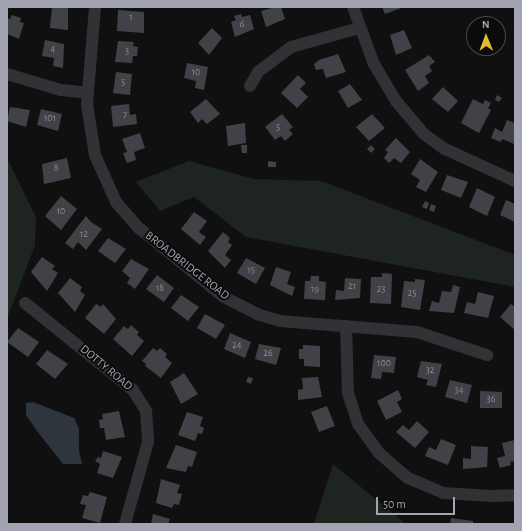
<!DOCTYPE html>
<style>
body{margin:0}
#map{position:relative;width:522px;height:531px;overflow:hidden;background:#101011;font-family:"Alegreya Sans",sans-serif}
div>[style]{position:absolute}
.green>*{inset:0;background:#1e2520}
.water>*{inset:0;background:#2e353d}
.building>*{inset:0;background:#414247}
.minor>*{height:12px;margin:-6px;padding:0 6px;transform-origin:6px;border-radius:6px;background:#313136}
span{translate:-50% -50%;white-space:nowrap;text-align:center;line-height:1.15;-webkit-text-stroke:4px #0b0b0c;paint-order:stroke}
.number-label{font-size:10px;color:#8a8c96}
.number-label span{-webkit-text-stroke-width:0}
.street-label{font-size:12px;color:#a2a5b1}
.frame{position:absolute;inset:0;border:8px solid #a2a5b1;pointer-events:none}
.north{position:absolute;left:466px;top:16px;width:40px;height:40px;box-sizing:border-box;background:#0b0b0c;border:1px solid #47494e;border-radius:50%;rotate:359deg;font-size:11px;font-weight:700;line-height:16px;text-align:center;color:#a2a5b1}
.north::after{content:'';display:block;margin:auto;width:14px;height:18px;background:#e5ba33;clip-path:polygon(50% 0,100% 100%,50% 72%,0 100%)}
.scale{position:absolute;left:376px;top:497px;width:79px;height:18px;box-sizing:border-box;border:2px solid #a2a5b1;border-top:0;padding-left:5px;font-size:12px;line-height:14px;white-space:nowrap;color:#a2a5b1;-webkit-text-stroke:3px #0b0b0c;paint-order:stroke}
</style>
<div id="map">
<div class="green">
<i style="clip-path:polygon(7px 158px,36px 217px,35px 245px,7px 319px)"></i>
<i style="clip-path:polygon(189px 161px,254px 179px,321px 181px,515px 255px,515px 287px,246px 237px,194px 197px,160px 211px,136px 182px)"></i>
<i style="clip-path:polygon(333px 464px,406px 524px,314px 524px)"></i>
</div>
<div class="water">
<i style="clip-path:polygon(33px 402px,74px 418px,79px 429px,79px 451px,82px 464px,63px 464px,37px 431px,26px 415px,26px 403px)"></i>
</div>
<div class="building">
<i style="clip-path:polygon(52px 7px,68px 8px,68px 30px,50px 28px)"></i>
<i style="clip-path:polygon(275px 7px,281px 7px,285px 19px,266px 27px,261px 11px)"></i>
<i style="clip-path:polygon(382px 7px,404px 7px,385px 14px)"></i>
<i style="clip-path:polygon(118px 10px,144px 12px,144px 33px,117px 31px)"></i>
<i style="clip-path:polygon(241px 14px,242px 17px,250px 15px,254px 29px,235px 37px,231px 22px,236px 20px,234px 16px)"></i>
<i style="clip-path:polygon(12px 15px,21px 18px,20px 22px,24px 23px,19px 39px,7px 34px,7px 18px,10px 19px)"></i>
<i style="clip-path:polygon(212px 28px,222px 38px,209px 55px,198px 43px)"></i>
<i style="clip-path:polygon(404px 30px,412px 48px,396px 55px,390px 35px)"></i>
<i style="clip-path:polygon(45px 40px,64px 44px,63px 68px,53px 66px,54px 58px,42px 56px)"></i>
<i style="clip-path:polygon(118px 41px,134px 42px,133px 46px,138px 47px,137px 56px,133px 56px,132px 63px,115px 62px)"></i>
<i style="clip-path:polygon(338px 54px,346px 72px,326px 78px,323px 69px,316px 70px,314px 64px,319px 60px)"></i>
<i style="clip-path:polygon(429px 55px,435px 62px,429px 66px,432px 71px,425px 76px,429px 83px,418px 91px,405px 70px)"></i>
<i style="clip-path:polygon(187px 63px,208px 67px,204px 90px,195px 88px,196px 81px,184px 78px)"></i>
<i style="clip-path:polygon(116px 72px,132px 74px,130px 95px,113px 93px)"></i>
<i style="clip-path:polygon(298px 75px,306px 83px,300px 89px,308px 97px,297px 108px,281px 93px)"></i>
<i style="clip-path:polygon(350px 84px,362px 100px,348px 108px,338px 91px)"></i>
<i style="clip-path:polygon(443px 87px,458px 101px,448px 112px,432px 99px)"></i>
<i style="clip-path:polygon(497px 95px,502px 98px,499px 102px,495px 100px)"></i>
<i style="clip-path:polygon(206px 99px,220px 114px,207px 124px,202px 119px,198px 123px,190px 112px)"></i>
<i style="clip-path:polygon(473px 99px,483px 104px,485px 100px,491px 103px,488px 108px,491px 110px,479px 133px,461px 123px)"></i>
<i style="clip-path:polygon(129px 104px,130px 115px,136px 114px,137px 124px,113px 127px,111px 106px)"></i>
<i style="clip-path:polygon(10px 107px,30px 110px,26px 127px,7px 121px)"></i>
<i style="clip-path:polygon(41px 109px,62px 114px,58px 131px,37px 125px)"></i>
<i style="clip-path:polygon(282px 114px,293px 127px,289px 130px,293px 134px,285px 141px,281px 136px,275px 140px,265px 127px)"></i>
<i style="clip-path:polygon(372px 114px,385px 128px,369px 141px,356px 127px)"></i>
<i style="clip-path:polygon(507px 120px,515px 123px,514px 144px,502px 139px,501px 142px,491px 138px,495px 128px,502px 132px)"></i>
<i style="clip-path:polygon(245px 123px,246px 143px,228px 146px,226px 126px)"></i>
<i style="clip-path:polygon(140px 133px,145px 148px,134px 152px,136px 160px,127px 163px,123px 153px,127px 152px,122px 139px)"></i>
<i style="clip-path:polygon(396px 138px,410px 152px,401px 163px,394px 158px,389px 163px,384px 158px,388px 152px,385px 150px)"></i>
<i style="clip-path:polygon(241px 145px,247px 145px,247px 153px,242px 153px)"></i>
<i style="clip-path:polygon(371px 145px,375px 149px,371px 153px,367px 149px)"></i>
<i style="clip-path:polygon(67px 158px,71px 178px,44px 184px,42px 164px)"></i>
<i style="clip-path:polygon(420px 159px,438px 172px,426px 192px,416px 187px,420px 180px,411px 174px)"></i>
<i style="clip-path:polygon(268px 161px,276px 162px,276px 167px,268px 167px)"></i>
<i style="clip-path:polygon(447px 175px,468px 182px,461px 198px,441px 190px)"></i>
<i style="clip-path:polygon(477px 188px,495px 197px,487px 216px,469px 207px)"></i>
<i style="clip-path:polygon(61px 196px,77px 209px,61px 230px,45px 216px)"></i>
<i style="clip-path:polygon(506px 200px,515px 204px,515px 222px,500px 215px)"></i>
<i style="clip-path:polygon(425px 201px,429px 203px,427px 209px,422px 207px)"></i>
<i style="clip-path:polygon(431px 204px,436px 206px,434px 212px,429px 210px)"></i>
<i style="clip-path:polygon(194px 212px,207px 221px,199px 232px,206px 237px,200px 245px,181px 229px)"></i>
<i style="clip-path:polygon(86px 216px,91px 222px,102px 229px,86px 250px,78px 242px,73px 249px,65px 243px)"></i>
<i style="clip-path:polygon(223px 232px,230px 238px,228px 242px,232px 245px,225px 255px,231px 260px,225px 268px,208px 251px)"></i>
<i style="clip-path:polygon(108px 238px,126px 249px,115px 263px,98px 251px)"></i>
<i style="clip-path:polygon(42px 257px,55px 266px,52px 269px,58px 273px,47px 291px,31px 272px)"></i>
<i style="clip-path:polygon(246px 258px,265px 268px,256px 284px,237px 273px)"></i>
<i style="clip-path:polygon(131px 259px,149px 269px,135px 289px,127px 283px,130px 278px,122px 271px)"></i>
<i style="clip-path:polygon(276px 267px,291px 272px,287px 284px,295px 287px,292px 296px,270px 285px)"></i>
<i style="clip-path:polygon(382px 273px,392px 274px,391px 304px,370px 303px,371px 277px,382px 277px)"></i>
<i style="clip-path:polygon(157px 275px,174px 288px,164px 302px,146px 289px)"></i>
<i style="clip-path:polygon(311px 276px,319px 276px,319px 281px,326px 282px,325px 300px,304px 299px,305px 281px,310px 281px)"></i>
<i style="clip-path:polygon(70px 278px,82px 287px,80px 291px,85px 295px,75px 312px,58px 293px)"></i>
<i style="clip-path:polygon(345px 278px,361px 279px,360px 298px,335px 300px,336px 290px,344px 291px)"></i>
<i style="clip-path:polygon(415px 279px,425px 280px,420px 310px,401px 307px,404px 281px,415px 282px)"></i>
<i style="clip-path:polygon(453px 285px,460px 287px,454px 313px,429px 311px,432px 301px,439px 303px,442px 291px,451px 292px)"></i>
<i style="clip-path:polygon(478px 292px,494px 296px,488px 318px,464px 313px,467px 302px,475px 304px)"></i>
<i style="clip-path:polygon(181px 295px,199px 307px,188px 321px,171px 308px)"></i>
<i style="clip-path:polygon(96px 304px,101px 307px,103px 304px,116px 319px,104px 334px,85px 318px)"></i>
<i style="clip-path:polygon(511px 304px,515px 307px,515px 330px,500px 317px)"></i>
<i style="clip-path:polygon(205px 314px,225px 325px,216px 339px,197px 328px)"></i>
<i style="clip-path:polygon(131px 325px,139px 332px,137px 335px,144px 341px,132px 356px,113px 339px,124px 326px,128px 329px)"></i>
<i style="clip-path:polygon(18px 328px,39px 342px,28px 357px,7px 342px)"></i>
<i style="clip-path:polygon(230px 333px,251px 342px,245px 358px,224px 349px)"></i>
<i style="clip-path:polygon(259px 344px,281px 348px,276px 365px,255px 359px)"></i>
<i style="clip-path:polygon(303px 345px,320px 346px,320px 367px,304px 366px,304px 359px,299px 359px,299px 349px,303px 349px)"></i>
<i style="clip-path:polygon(153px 348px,157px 351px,160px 348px,167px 354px,165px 357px,172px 363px,161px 378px,145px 366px,146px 364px,142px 361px)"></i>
<i style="clip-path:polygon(47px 350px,68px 364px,55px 379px,36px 364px)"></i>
<i style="clip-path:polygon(374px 355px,396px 357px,394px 373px,382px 372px,381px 379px,371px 378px)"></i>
<i style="clip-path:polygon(421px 361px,442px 364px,436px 387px,426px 385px,428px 380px,417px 377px)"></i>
<i style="clip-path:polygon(184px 373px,198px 394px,181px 404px,170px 382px)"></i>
<i style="clip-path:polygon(248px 377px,253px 378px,251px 384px,246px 382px)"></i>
<i style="clip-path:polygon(318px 377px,322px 397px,298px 400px,298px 390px,303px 389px,302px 378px)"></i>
<i style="clip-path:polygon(450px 380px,472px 385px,467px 403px,445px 397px)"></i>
<i style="clip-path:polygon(398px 390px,402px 399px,397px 402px,402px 412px,386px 420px,377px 401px)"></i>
<i style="clip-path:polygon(480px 391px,502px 392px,502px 408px,480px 408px)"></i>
<i style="clip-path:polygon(327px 406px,335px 426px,319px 432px,311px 412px)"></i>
<i style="clip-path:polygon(119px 411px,125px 437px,106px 440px,104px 428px,100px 428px,99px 420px,103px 419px,102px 414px)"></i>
<i style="clip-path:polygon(187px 412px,203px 417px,200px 426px,204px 428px,202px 434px,198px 433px,195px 441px,178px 435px)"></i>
<i style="clip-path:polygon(417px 421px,429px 432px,415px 448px,396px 432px,403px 425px,409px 430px)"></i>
<i style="clip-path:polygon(441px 439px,456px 445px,448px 465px,425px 456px,429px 447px,436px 450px)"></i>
<i style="clip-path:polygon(515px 440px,515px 461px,510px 462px,511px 465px,500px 468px,497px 458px,505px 456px,502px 443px)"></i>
<i style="clip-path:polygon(176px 445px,197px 452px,192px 467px,188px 466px,186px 472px,166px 468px)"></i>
<i style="clip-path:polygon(471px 446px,488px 447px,487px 467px,463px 469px,463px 458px,471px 459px)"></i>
<i style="clip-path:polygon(103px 451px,122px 457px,113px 478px,97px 473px,100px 464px,95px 461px,98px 457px,101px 458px)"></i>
<i style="clip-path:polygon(161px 479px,180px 485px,177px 493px,182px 494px,179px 505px,174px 504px,172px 508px,156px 503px)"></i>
<i style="clip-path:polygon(90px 492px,107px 497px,100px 523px,82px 518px,86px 505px,80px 504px,83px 495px,88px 496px)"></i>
<i style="clip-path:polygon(153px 514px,170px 519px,168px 524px,151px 524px)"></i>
<i style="clip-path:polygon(451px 518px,473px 521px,473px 524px,450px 524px)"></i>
</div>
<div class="minor">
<i style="left:95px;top:7px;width:97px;rotate:94.7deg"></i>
<i style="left:87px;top:104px;width:52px;rotate:81.1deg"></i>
<i style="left:95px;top:155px;width:51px;rotate:65.9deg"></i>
<i style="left:116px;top:202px;width:35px;rotate:49deg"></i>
<i style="left:139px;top:228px;width:109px;rotate:39.1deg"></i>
<i style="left:224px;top:297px;width:37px;rotate:27deg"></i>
<i style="left:257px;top:314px;width:24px;rotate:17deg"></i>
<i style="left:280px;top:321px;width:137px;rotate:4.6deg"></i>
<i style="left:417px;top:332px;width:74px;rotate:18.2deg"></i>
<i style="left:353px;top:7px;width:61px;rotate:69.8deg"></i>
<i style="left:374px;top:64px;width:43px;rotate:59.3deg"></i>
<i style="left:396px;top:101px;width:43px;rotate:49.7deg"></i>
<i style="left:424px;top:134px;width:26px;rotate:36deg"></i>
<i style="left:445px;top:149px;width:77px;rotate:24.6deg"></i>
<i style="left:7px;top:74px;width:56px;rotate:16.5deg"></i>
<i style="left:61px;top:90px;width:27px;rotate:6deg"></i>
<i style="left:250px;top:86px;width:16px;rotate:-60deg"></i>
<i style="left:258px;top:72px;width:41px;rotate:-37.1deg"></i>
<i style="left:291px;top:47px;width:71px;rotate:-15.6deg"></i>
<i style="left:25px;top:303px;width:139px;rotate:38.9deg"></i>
<i style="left:133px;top:390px;width:25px;rotate:58deg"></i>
<i style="left:146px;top:411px;width:31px;rotate:86deg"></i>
<i style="left:148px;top:442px;width:85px;rotate:105.7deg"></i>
<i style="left:346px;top:326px;width:67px;rotate:88.3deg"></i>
<i style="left:348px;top:393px;width:33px;rotate:72deg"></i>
<i style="left:358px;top:424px;width:36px;rotate:54deg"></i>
<i style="left:379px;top:453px;width:38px;rotate:41deg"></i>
<i style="left:408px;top:478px;width:38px;rotate:23deg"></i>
<i style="left:443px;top:493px;width:49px;rotate:3.5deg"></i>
<i style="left:492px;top:496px;width:23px;rotate:-2deg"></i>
</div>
<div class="number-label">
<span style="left:131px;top:18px">1</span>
<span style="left:242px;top:25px">6</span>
<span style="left:53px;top:50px">4</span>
<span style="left:127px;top:52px">3</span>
<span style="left:196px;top:73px">10</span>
<span style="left:123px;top:83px">5</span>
<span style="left:125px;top:116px">7</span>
<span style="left:50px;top:119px">101</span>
<span style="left:278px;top:128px">5</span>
<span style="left:56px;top:169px">8</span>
<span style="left:61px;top:212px">10</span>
<span style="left:84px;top:235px">12</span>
<span style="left:251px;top:271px">15</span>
<span style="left:352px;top:287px">21</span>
<span style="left:160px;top:289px">18</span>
<span style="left:315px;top:290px">19</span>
<span style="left:381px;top:290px">23</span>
<span style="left:412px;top:294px">25</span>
<span style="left:237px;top:346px">24</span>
<span style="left:268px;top:354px">26</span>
<span style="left:384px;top:364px">100</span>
<span style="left:430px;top:371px">32</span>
<span style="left:459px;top:391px">34</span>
<span style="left:491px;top:400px">36</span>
</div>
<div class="street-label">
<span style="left:187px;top:266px;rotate:38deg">BROADBRIDGE ROAD</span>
<span style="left:106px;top:368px;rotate:40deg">DOTTY ROAD</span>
</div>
<div class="frame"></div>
<div class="north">N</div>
<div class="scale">50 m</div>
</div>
